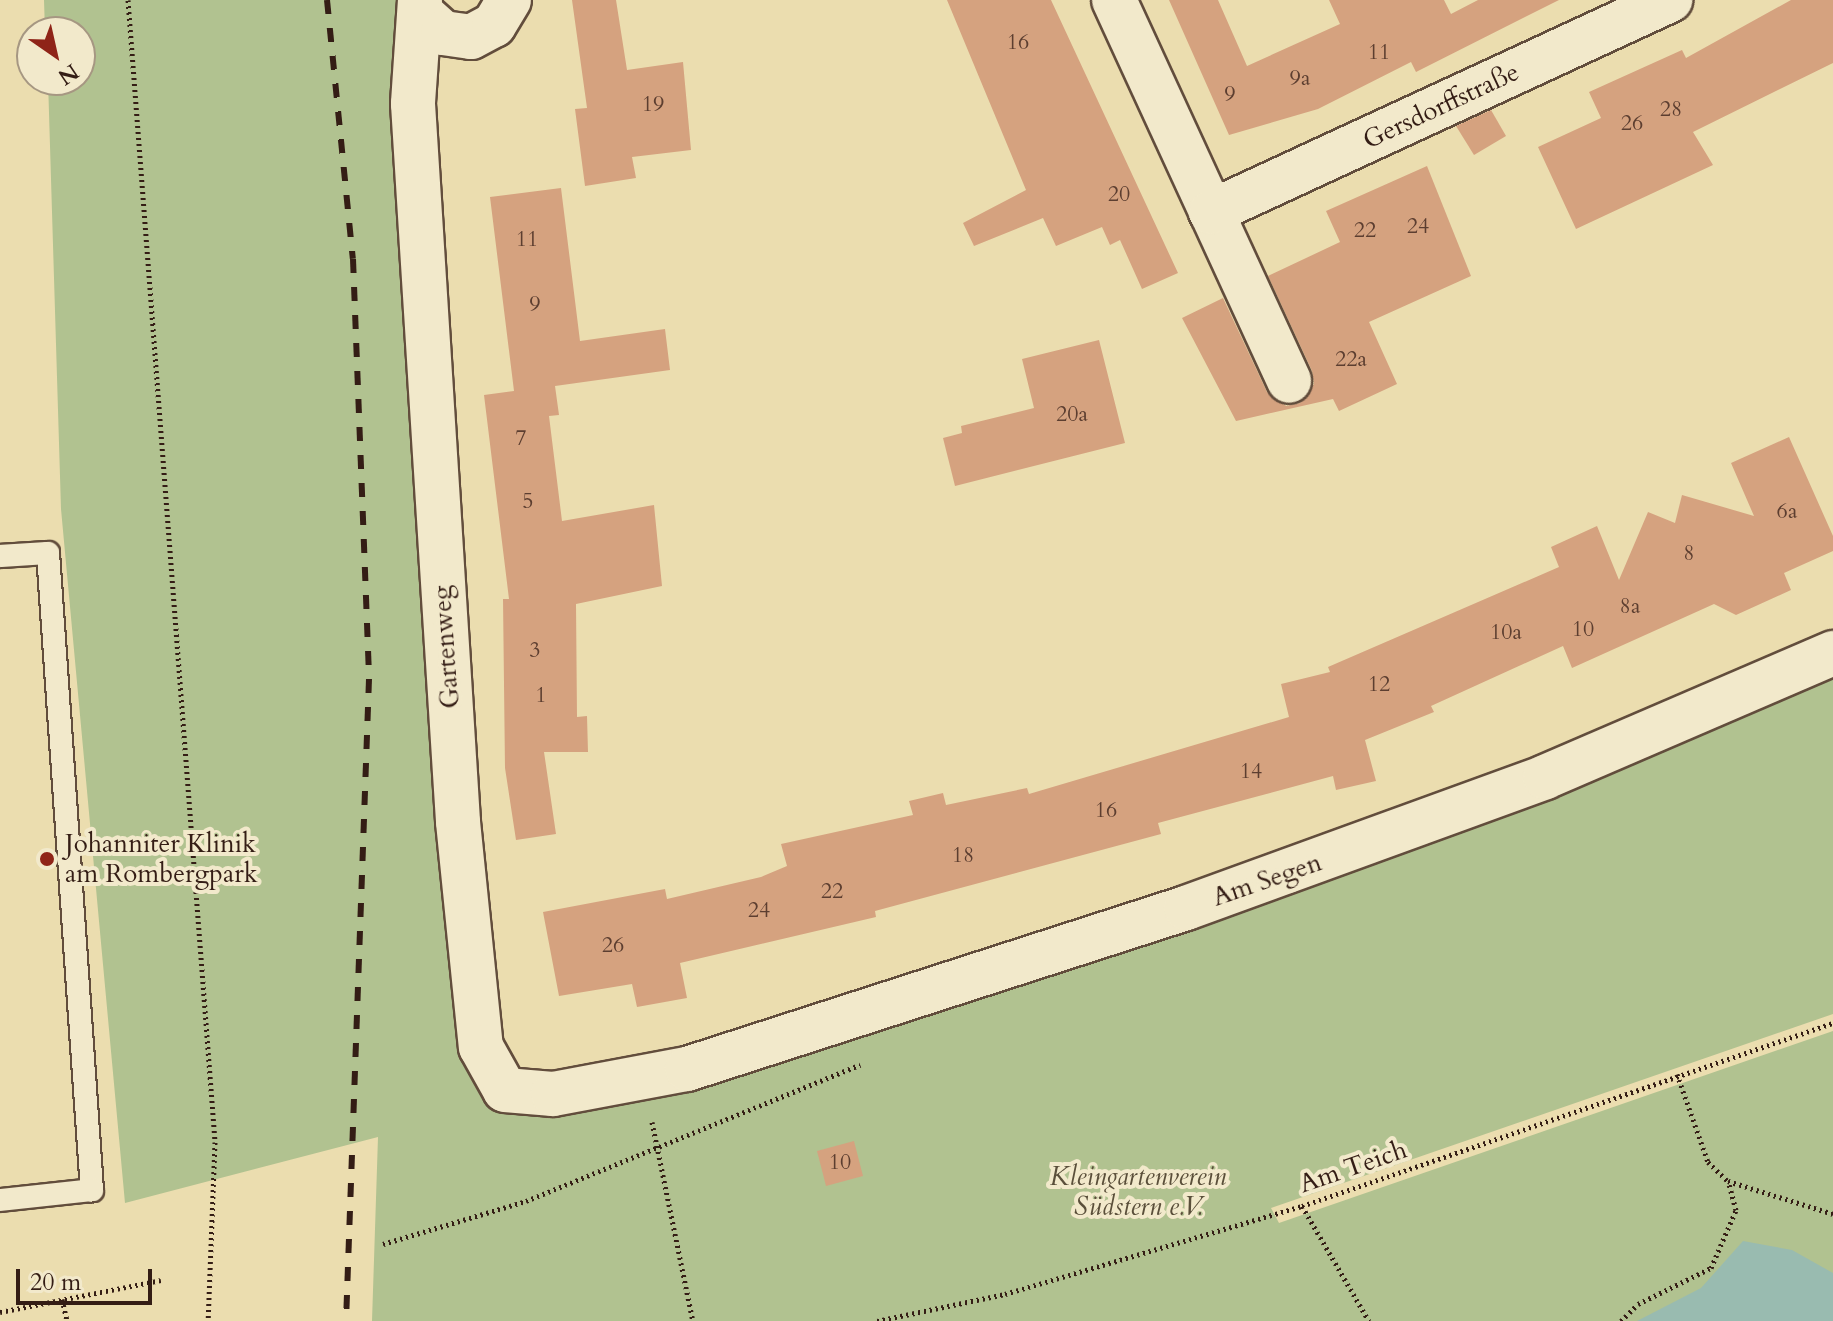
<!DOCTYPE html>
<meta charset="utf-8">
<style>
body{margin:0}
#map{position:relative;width:1833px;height:1321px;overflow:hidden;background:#ebddaf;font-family:Cardo,serif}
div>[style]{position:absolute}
.green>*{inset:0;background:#b1c290}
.water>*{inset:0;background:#99bbb0}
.building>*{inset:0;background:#d5a27f}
.path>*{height:5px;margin-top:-2.5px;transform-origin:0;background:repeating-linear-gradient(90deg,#341d15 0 2px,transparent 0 6px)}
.roads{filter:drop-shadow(2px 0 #624d3c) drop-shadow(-2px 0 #624d3c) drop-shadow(0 2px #624d3c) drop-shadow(0 -2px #624d3c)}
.lane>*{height:22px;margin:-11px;padding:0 11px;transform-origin:11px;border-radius:11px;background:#f2e9cb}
.street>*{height:44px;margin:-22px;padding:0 22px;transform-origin:22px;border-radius:22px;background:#f2e9cb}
.rail>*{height:6px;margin-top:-3px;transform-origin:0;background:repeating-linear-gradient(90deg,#341d15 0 14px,transparent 0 28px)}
.dots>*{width:22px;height:22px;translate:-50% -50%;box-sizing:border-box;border:4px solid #f2e9cb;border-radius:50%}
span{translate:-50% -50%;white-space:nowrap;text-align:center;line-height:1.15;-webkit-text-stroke:8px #f2e9cb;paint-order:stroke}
.number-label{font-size:22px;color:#5c3e30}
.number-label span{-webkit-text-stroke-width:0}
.street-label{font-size:26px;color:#341d15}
.poi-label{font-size:26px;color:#341d15}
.left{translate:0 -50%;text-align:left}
.park-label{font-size:26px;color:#5a4f3a;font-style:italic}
.north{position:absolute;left:16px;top:16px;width:80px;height:80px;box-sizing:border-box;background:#f2e9cb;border:2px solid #a69782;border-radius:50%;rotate:146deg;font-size:22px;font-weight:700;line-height:32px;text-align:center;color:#341d15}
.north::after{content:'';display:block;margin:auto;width:28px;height:36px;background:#8f2418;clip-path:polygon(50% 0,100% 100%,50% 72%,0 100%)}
.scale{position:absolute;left:16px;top:1269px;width:136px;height:36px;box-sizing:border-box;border:4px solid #341d15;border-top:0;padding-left:10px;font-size:24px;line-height:28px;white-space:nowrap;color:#341d15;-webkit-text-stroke:6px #f2e9cb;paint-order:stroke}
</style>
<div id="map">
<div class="green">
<i style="clip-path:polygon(44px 0,406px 0,489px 1099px,516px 1113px,541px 1113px,1833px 669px,1833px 1014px,1271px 1208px,1279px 1223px,1833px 1031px,1833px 1321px,372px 1321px,378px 1137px,125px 1203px,61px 509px,48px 80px,80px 80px,80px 32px,45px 32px)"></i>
</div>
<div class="water">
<i style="clip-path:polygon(1743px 1241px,1792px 1250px,1833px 1273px,1833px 1321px,1637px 1321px,1701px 1288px)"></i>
</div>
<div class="building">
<i style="clip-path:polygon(572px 0,616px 0,627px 70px,683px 62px,691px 150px,632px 157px,636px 178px,585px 186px,575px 109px,587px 108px)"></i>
<i style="clip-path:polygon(947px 0,1051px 0,1178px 273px,1142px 289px,1120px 240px,1110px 245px,1102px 227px,1056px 246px,1043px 218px,974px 246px,963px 223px,1026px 190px)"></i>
<i style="clip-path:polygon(1169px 0,1218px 0,1247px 66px,1340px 24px,1329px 0,1444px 0,1451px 14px,1478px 0,1559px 0,1416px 72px,1411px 62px,1318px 109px,1229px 135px)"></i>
<i style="clip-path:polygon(1791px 0,1833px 0,1833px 63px,1693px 132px,1713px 165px,1576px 229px,1538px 147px,1601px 118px,1589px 92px,1682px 50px,1686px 58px)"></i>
<i style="clip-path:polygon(1491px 110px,1506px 136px,1474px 155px,1456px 126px)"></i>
<i style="clip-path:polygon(1427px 166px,1471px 276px,1369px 322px,1397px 384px,1339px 411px,1333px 399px,1236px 421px,1182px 318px,1223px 298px,1267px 392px,1286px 406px,1300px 403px,1314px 384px,1312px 371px,1268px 276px,1340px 242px,1326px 211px)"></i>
<i style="clip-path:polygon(561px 188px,580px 341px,665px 329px,670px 370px,555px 386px,559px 415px,549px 416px,562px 521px,654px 505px,662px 586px,576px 604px,577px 717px,587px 716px,588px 752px,544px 752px,556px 834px,516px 840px,505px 768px,503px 599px,509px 599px,484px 395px,514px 391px,490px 197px)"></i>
<i style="clip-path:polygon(1099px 340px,1125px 443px,955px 486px,943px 438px,962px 433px,961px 426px,1034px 408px,1022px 359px)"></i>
<i style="clip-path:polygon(1789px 437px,1833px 536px,1833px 551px,1784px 573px,1791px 590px,1736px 615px,1714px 604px,1572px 668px,1563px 646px,1431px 706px,1434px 712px,1365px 740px,1376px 781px,1336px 790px,1333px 776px,1158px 823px,1161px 834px,875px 911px,876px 917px,680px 963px,687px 998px,637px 1007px,632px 984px,559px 996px,543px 912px,665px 889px,667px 899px,761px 877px,787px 866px,781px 844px,913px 815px,909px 801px,943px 793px,946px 805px,1027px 788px,1029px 794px,1289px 717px,1281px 684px,1330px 672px,1328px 667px,1559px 567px,1551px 547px,1597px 526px,1619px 580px,1648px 512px,1675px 523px,1682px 495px,1754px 516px,1731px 463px)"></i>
<i style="clip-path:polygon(854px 1141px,863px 1176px,826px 1186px,817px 1151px)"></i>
</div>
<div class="path">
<i style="left:128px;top:0;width:1145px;rotate:85.64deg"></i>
<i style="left:215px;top:1142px;width:179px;rotate:92.2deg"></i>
<i style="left:1677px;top:1074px;width:93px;rotate:70.6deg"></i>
<i style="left:1708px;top:1162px;width:28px;rotate:44deg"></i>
<i style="left:1728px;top:1181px;width:110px;rotate:17.4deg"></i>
<i style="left:652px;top:1122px;width:203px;rotate:78.4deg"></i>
<i style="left:1302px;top:1206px;width:133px;rotate:59.8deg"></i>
<i style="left:383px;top:1244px;width:149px;rotate:-16.7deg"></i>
<i style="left:526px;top:1201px;width:361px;rotate:-22.2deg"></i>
<i style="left:62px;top:1299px;width:23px;rotate:77deg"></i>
<i style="left:0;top:1312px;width:164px;rotate:-11.2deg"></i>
<i style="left:877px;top:1321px;width:131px;rotate:-11.9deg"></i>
<i style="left:1005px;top:1294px;width:310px;rotate:-16.5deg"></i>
<i style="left:1302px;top:1206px;width:562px;rotate:-19.02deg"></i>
<i style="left:1621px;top:1321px;width:24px;rotate:-45deg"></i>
<i style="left:1638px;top:1304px;width:81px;rotate:-26.3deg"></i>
<i style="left:1711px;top:1268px;width:63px;rotate:-66.7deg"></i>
<i style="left:1736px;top:1210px;width:30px;rotate:-105deg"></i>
</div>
<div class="roads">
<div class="lane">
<i style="left:0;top:556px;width:48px;rotate:-3.6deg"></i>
<i style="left:48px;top:553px;width:639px;rotate:86.05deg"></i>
<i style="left:92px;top:1190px;width:93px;rotate:173.8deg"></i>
</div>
<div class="street">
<i style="left:420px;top:0;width:104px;rotate:93.9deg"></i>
<i style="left:413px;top:104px;width:719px;rotate:86.41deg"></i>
<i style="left:458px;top:822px;width:226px;rotate:84.2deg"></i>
<i style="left:481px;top:1047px;width:49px;rotate:60.8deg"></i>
<i style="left:505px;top:1090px;width:48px;rotate:4.8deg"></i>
<i style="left:553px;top:1094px;width:136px;rotate:-10.6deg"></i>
<i style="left:687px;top:1069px;width:524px;rotate:-17.88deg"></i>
<i style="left:1186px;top:908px;width:382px;rotate:-20deg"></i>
<i style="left:1545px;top:777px;width:314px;rotate:-23.3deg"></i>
<i style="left:1114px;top:0;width:419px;rotate:65.3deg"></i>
<i style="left:421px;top:13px;width:30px;rotate:42deg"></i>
<i style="left:443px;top:33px;width:28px;rotate:8deg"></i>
<i style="left:471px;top:37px;width:26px;rotate:-28deg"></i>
<i style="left:494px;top:25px;width:29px;rotate:-59deg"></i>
<i style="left:1211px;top:212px;width:506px;rotate:-24.79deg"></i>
</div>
</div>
<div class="rail">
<i style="left:327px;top:0;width:260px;rotate:84.3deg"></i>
<i style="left:353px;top:259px;width:420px;rotate:87.8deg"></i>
<i style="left:369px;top:679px;width:642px;rotate:92.05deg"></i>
</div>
<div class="dots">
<i style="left:47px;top:859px;background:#8f2418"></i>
</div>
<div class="number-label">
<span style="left:1018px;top:43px">16</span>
<span style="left:1379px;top:53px">11</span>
<span style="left:1300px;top:79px">9a</span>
<span style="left:1230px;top:95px">9</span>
<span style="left:653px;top:105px">19</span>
<span style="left:1671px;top:110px">28</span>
<span style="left:1632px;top:124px">26</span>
<span style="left:1119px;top:195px">20</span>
<span style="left:1418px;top:227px">24</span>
<span style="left:1365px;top:231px">22</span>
<span style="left:527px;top:240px">11</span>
<span style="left:535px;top:305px">9</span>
<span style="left:1351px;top:360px">22a</span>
<span style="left:1072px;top:415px">20a</span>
<span style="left:521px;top:439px">7</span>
<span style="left:528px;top:502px">5</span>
<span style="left:1787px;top:512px">6a</span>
<span style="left:1689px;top:554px">8</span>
<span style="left:1630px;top:607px">8a</span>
<span style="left:1583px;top:630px">10</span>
<span style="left:1506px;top:633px">10a</span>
<span style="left:535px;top:651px">3</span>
<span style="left:1379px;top:685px">12</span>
<span style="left:541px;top:696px">1</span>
<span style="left:1251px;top:772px">14</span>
<span style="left:1106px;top:811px">16</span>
<span style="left:963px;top:856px">18</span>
<span style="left:832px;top:892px">22</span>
<span style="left:759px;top:911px">24</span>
<span style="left:613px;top:946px">26</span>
<span style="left:840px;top:1163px">10</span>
</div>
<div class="street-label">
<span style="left:1441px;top:106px;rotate:-25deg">Gersdorffstraße</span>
<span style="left:446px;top:647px;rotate:-94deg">Gartenweg</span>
<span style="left:1267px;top:880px;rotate:-19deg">Am Segen</span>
<span style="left:1353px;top:1167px;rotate:-19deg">Am Teich</span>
</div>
<div class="poi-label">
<span class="left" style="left:65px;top:859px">Johanniter Klinik<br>am Rombergpark</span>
</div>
<div class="park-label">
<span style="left:1138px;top:1192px">Kleingartenverein<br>Südstern e.V.</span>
</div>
<div class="north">N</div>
<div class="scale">20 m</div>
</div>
